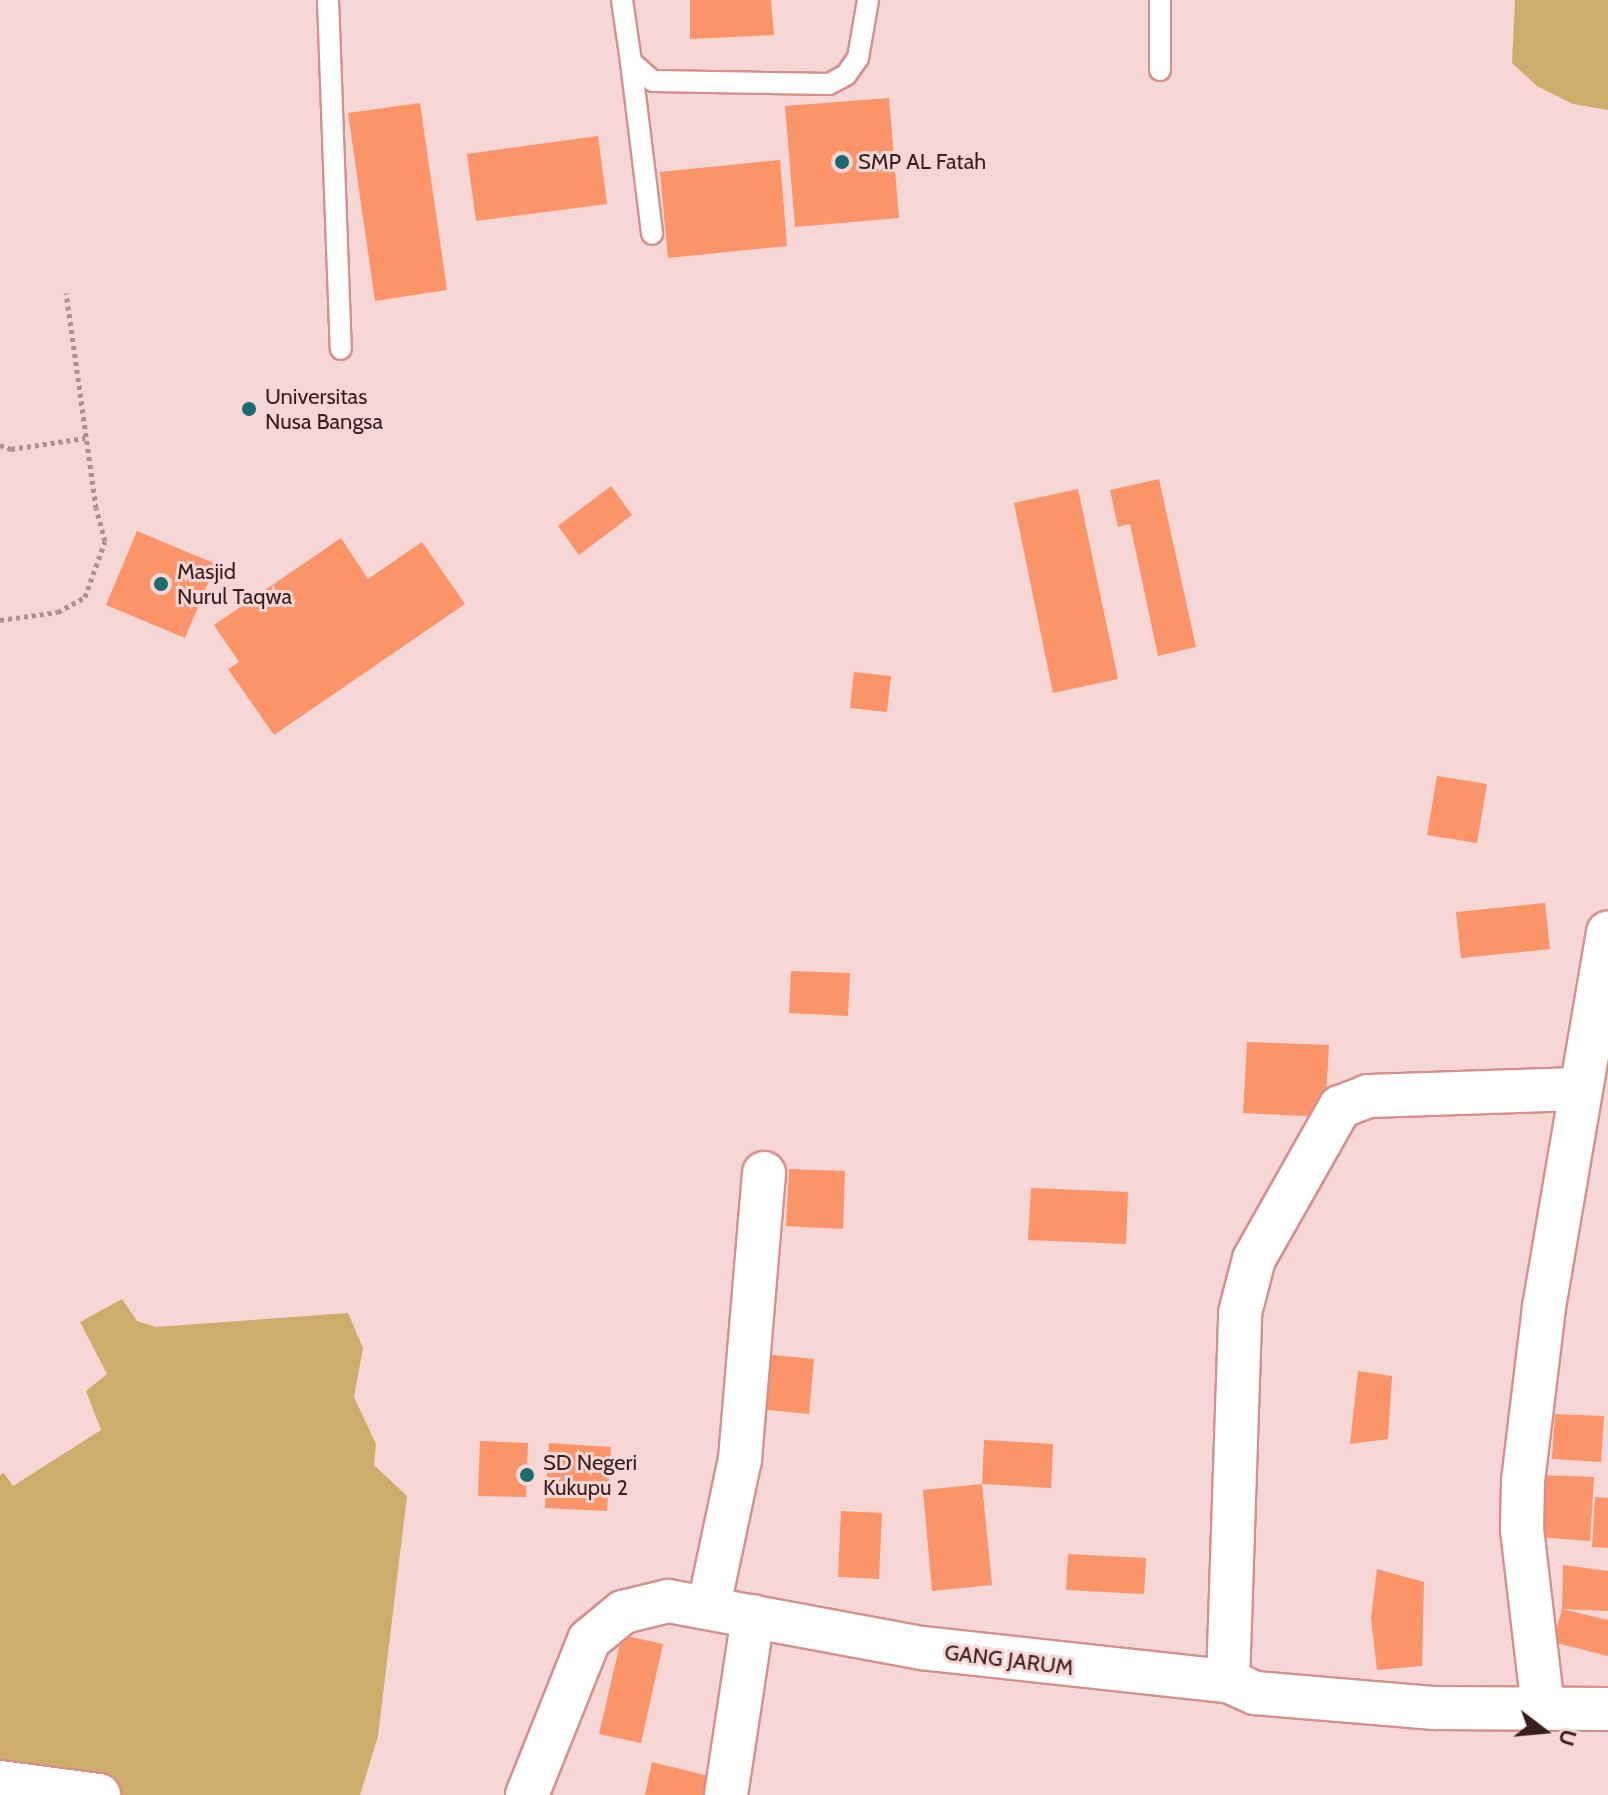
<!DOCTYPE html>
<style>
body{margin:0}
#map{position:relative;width:1608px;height:1795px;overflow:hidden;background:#f6d7d5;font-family:Cabin,sans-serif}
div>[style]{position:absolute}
.green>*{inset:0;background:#cead6c}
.building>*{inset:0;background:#fb9469}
.path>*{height:5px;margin-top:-2.5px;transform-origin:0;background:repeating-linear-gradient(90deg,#ae908e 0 4px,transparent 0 8px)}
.roads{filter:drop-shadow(2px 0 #d6908c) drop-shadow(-2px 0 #d6908c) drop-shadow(0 2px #d6908c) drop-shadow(0 -2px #d6908c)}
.lane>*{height:20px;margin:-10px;padding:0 10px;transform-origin:10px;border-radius:10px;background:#fff}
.street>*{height:42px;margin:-21px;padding:0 21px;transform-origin:21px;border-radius:21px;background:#fff}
.dots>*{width:22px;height:22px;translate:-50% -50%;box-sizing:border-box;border:4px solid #f6d7d5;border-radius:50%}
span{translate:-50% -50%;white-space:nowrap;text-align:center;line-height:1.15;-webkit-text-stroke:6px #f6d7d5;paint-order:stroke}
.poi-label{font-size:22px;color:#3a1f1d}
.left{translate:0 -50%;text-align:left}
.street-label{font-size:22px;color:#3a1f1d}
.north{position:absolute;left:1504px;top:1691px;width:80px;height:80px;-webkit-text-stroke:6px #f6d7d5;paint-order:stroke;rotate:106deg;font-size:22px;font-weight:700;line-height:32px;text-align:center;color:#3a1f1d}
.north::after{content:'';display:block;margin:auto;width:28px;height:36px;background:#3a1f1d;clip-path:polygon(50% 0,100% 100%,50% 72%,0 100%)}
</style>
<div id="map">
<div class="green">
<i style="clip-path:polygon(1515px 0,1608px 0,1608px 110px,1573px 104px,1537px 86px,1512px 63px)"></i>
<i style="clip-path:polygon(122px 1299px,137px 1321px,156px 1327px,348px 1313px,363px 1348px,354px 1397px,376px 1444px,374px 1465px,407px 1496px,378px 1736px,360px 1795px,117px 1795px,0 1765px,0 1475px,4px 1473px,13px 1486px,101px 1430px,86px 1391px,107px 1374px,80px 1322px)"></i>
</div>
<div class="building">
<i style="clip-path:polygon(690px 0,771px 0,774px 35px,690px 39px)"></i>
<i style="clip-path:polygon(889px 98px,899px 218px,795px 227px,785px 106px)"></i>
<i style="clip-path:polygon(420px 103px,447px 290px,375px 301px,348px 113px)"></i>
<i style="clip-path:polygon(598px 136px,607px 204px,476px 221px,467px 154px)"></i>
<i style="clip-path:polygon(780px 160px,787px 246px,668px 258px,660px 172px)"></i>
<i style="clip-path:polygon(1159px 479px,1196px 647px,1158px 656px,1130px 524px,1118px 527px,1110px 490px)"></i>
<i style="clip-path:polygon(611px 486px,632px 515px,579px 555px,558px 526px)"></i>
<i style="clip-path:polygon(1078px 489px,1118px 679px,1053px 693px,1014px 503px)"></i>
<i style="clip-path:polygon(137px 531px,216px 564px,185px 638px,106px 605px)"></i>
<i style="clip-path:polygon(341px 538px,368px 579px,422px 542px,465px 604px,274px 735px,228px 669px,239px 662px,214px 625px)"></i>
<i style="clip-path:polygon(854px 672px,891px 676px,887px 712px,850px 708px)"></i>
<i style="clip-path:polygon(1437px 776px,1487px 784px,1477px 843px,1427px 835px)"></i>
<i style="clip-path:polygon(1545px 903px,1550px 949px,1461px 958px,1456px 912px)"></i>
<i style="clip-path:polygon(791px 971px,850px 973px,848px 1016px,789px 1013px)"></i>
<i style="clip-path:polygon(1247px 1042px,1329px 1045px,1325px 1117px,1243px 1113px)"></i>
<i style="clip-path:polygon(789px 1169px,845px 1171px,843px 1229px,786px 1226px)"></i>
<i style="clip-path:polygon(1031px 1188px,1128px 1192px,1126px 1244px,1028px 1240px)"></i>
<i style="clip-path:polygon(763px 1354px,814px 1359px,809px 1414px,758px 1409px)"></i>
<i style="clip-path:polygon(1358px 1371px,1392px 1376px,1388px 1439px,1350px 1444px)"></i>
<i style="clip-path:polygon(1555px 1414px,1604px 1416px,1601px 1462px,1552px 1459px)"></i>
<i style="clip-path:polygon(984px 1440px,1053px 1444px,1051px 1488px,982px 1484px)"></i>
<i style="clip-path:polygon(480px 1441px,528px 1443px,526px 1497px,478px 1496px)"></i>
<i style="clip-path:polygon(549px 1443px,611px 1447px,607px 1511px,545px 1508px)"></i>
<i style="clip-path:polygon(1540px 1475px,1594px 1477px,1590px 1541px,1536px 1537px)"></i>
<i style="clip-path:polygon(982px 1484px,992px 1585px,932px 1591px,923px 1490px)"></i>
<i style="clip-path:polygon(1595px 1497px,1608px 1498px,1608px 1548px,1592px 1547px)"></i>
<i style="clip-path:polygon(841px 1511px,882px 1513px,879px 1579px,838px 1577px)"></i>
<i style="clip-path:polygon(1068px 1554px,1146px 1558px,1144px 1594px,1066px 1590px)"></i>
<i style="clip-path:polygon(1563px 1565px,1608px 1571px,1608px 1611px,1562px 1609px)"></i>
<i style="clip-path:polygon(1377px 1569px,1424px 1582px,1422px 1666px,1377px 1670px,1371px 1618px)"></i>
<i style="clip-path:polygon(1562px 1609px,1608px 1620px,1608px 1656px,1553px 1642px)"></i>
<i style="clip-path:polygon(622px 1635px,663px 1644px,641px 1743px,599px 1734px)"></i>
<i style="clip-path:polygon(652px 1762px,721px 1779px,717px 1795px,645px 1795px)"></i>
</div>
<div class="path">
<i style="left:0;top:445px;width:12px;rotate:20deg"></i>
<i style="left:11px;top:449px;width:75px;rotate:-8.5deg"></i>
<i style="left:0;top:620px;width:59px;rotate:-7.9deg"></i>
<i style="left:58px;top:612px;width:31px;rotate:-29deg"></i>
<i style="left:85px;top:597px;width:59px;rotate:-70.3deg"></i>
<i style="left:105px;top:541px;width:34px;rotate:-105deg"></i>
<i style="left:96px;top:508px;width:217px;rotate:-97.9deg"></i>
</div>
<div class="roads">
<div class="lane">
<i style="left:328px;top:0;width:349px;rotate:87.9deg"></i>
<i style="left:622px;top:0;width:63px;rotate:81.7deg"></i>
<i style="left:631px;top:62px;width:29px;rotate:41deg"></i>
<i style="left:653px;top:81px;width:176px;rotate:1deg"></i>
<i style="left:829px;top:84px;width:19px;rotate:-28deg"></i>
<i style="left:846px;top:75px;width:21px;rotate:-55deg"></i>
<i style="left:858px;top:58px;width:59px;rotate:-80.2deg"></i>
<i style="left:631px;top:62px;width:173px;rotate:83deg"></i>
<i style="left:1160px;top:70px;width:70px;rotate:-90deg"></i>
</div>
<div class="street">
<i style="left:709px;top:1605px;width:149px;rotate:-78deg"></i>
<i style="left:740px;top:1459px;width:287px;rotate:-85.2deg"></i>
<i style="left:1228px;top:1681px;width:368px;rotate:-88.1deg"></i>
<i style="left:1240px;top:1313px;width:56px;rotate:-75.5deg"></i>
<i style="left:1254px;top:1259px;width:175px;rotate:-60.5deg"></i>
<i style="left:1340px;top:1107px;width:30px;rotate:-21deg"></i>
<i style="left:1368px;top:1096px;width:211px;rotate:-1.9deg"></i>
<i style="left:1543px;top:1708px;width:179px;rotate:-96.7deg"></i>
<i style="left:1522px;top:1530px;width:49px;rotate:-88.8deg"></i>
<i style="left:1523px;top:1481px;width:175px;rotate:-83.1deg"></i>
<i style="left:1544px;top:1307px;width:380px;rotate:-80.3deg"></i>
<i style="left:0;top:1782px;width:100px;rotate:7.5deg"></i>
<i style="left:527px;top:1795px;width:167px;rotate:-68.2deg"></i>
<i style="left:589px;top:1640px;width:44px;rotate:-39.5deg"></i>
<i style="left:623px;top:1612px;width:46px;rotate:-13.7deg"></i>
<i style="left:668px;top:1601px;width:258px;rotate:10.5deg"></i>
<i style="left:922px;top:1648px;width:308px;rotate:6.2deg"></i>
<i style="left:1228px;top:1681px;width:30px;rotate:24deg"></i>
<i style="left:1255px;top:1693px;width:181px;rotate:4.8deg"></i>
<i style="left:1435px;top:1708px;width:173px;rotate:0.3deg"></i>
<i style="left:726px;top:1795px;width:181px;rotate:-81.4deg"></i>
</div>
</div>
<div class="dots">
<i style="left:842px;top:162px;background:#1e6a71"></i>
<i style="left:249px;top:409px;background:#1e6a71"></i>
<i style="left:161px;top:584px;background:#1e6a71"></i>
<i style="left:527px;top:1475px;background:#1e6a71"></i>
</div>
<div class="poi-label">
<span class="left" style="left:858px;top:162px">SMP AL Fatah</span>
<span class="left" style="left:265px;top:409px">Universitas<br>Nusa Bangsa</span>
<span class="left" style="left:177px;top:584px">Masjid<br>Nurul Taqwa</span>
<span class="left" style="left:543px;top:1475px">SD Negeri<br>Kukupu 2</span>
</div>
<div class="street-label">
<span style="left:1009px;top:1660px;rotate:7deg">GANG JARUM</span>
</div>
<div class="north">U</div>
</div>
